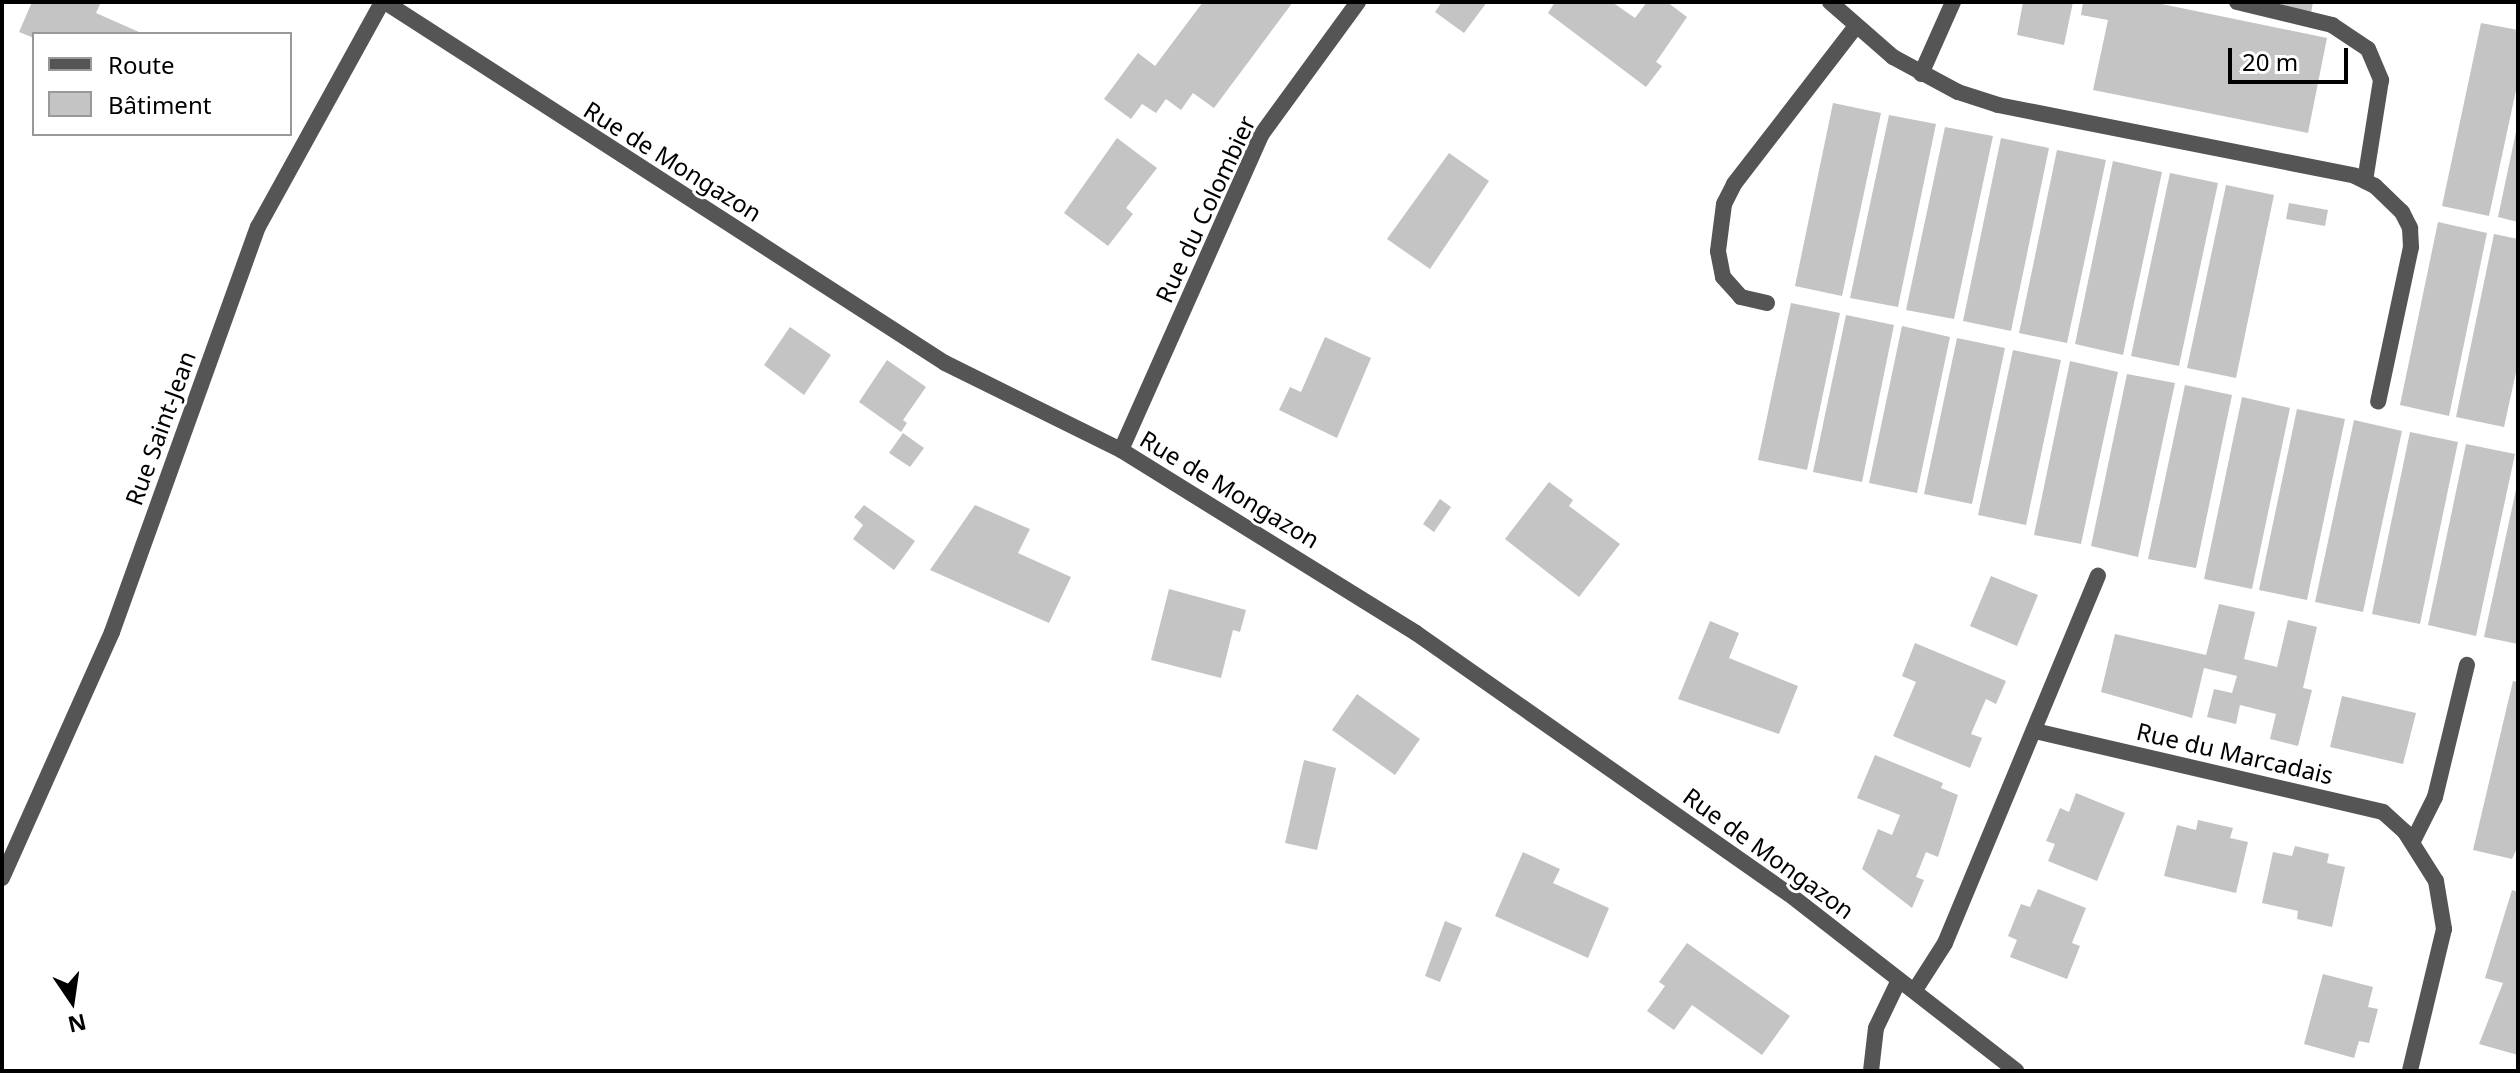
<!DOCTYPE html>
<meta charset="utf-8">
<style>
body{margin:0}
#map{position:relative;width:2520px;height:1073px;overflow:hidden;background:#fff;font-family:"Noto Sans",sans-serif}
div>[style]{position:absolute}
.building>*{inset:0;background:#c4c4c4}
.lane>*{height:16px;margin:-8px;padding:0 8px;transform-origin:8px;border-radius:8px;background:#555}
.street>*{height:16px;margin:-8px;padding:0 8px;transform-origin:8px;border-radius:8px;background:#555}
span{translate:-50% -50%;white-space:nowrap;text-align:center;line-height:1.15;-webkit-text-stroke:6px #fff;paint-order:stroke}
.street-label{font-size:24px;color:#000}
.frame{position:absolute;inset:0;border:4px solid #000;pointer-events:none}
.legend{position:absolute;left:32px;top:32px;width:260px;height:104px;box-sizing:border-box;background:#fff;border:2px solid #999;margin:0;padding:10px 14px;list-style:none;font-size:24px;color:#000}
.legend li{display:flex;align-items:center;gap:16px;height:40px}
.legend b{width:40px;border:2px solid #999}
.north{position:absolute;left:32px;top:961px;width:80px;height:80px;-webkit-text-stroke:6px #fff;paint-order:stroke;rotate:167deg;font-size:22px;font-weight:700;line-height:32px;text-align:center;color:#000}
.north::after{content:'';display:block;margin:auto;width:28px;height:36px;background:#000;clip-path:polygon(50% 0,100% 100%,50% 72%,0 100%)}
.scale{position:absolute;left:2228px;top:48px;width:120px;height:36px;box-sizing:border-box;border:4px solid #000;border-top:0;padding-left:10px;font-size:24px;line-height:28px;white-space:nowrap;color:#000;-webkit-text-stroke:6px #fff;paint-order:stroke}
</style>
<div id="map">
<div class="building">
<i style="clip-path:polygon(32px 2px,101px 2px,96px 13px,139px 32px,34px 34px,34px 38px,19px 32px)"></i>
<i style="clip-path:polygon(1203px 2px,1293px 2px,1214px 108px,1193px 93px,1181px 110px,1166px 99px,1156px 113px,1142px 104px,1131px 119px,1104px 99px,1138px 53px,1155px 66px)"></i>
<i style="clip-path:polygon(1442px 2px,1487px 2px,1464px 33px,1435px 12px)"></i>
<i style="clip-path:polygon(1555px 2px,1612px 2px,1635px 18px,1647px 2px,1667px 2px,1687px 17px,1656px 62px,1662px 66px,1646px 87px,1548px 13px)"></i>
<i style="clip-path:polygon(2023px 2px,2073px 2px,2064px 45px,2017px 35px)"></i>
<i style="clip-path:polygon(2083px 2px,2152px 2px,2327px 38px,2308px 133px,2093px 90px,2108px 20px,2081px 15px)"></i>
<i style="clip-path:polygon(2272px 2px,2313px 2px,2311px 13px)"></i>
<i style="clip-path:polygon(2481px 23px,2518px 30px,2518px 81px,2489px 216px,2442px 206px)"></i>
<i style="clip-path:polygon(1833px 103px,1881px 113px,1842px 296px,1795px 286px)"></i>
<i style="clip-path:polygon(1889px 115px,1936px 124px,1898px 307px,1850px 298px)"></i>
<i style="clip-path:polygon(1945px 127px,1993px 136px,1954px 319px,1906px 310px)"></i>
<i style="clip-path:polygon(2517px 127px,2518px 128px,2518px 222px,2498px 217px)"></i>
<i style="clip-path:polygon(1117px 138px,1157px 168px,1126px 208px,1133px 214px,1108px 246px,1064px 213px)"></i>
<i style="clip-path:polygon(2001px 138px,2049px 148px,2011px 331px,1963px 321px)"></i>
<i style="clip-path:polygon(2057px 150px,2106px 160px,2067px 343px,2019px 333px)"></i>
<i style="clip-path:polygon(1449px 153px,1489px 181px,1430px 269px,1387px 239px)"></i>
<i style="clip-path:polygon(2113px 161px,2162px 172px,2123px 355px,2075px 344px)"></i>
<i style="clip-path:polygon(2170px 173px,2218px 183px,2179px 366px,2131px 356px)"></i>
<i style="clip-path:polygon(2226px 185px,2274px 195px,2236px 378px,2187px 368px)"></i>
<i style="clip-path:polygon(2289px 203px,2328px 210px,2325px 226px,2286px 219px)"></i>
<i style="clip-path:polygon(2438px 222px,2487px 233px,2449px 416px,2400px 405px)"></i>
<i style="clip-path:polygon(2494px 234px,2518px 239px,2518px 363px,2504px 427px,2456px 417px)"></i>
<i style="clip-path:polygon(1791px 303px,1840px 313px,1807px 470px,1758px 460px)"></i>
<i style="clip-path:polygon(1846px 315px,1894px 325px,1862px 482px,1813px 472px)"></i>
<i style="clip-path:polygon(1902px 326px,1950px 337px,1917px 493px,1869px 483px)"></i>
<i style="clip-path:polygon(790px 327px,831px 355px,804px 395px,764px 365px)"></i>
<i style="clip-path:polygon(1325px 337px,1371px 358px,1337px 438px,1279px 410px,1290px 387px,1301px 392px)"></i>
<i style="clip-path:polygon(1957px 338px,2005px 348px,1972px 504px,1924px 494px)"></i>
<i style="clip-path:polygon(2013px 350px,2061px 360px,2026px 525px,1978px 515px)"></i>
<i style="clip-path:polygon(887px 360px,926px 387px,903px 420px,907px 423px,901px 432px,859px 402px)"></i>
<i style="clip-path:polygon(2070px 361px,2118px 372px,2081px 544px,2034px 535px)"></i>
<i style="clip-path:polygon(2127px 374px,2175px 383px,2138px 557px,2091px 546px)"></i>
<i style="clip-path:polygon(2185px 385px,2232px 395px,2196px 568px,2148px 559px)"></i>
<i style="clip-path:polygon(2242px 397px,2290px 408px,2252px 589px,2204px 579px)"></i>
<i style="clip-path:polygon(2297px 409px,2345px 419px,2307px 600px,2259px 590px)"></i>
<i style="clip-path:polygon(2354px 420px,2402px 431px,2363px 612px,2315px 602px)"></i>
<i style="clip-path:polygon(2410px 432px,2458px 442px,2420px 624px,2372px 614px)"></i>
<i style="clip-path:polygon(903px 433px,924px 448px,910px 467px,889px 453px)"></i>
<i style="clip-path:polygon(2466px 444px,2515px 454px,2476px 636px,2428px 625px)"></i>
<i style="clip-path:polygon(1549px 482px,1573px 500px,1569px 506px,1620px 544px,1579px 597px,1505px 539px)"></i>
<i style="clip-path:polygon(2517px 485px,2518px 485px,2518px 644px,2484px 637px)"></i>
<i style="clip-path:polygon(1440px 499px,1451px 507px,1434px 532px,1423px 524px)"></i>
<i style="clip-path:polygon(864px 505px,915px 541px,894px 570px,853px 539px,863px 525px,854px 517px)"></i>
<i style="clip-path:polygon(975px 505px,1030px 529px,1018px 553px,1071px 577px,1049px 623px,930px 570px)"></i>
<i style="clip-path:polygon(1991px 576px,2038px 595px,2017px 646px,1970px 626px)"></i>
<i style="clip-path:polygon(1169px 589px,1246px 610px,1240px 632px,1233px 630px,1221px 678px,1151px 660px)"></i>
<i style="clip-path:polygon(2219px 604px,2255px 612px,2244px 659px,2277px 667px,2288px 620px,2317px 627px,2303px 688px,2312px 690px,2298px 746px,2270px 739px,2276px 714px,2240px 705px,2236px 724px,2207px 717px,2214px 689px,2232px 693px,2237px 676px,2204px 668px,2192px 718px,2101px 692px,2115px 634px,2206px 655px)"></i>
<i style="clip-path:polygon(1710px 621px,1739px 633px,1729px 658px,1798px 686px,1779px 734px,1678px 699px)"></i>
<i style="clip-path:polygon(1915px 643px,2006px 681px,1996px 704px,1986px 699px,1971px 734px,1982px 738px,1970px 768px,1893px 736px,1916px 682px,1902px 676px)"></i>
<i style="clip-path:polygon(2513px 681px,2518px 682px,2518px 846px,2512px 859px,2473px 850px)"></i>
<i style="clip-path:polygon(1357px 694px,1420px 739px,1395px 775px,1332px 730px)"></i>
<i style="clip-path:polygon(2342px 696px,2416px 713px,2403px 764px,2330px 747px)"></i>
<i style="clip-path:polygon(1875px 755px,1943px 783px,1941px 788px,1958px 795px,1938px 857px,1926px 852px,1916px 877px,1924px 880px,1912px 908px,1862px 869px,1878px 829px,1892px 835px,1900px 815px,1857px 798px)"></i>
<i style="clip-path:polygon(1304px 760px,1336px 768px,1317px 850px,1285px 843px)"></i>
<i style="clip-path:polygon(2076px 793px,2125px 813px,2097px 881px,2048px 861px,2055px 844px,2046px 841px,2060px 808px,2069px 812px)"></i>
<i style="clip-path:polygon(2198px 820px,2233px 828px,2230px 838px,2248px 842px,2236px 893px,2164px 876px,2177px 825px,2196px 830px)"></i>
<i style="clip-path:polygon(2295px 846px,2329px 854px,2327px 863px,2345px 867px,2332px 927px,2297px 919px,2298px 911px,2262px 903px,2273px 852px,2292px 856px)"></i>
<i style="clip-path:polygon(1523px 852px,1560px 869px,1553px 883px,1609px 908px,1588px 958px,1495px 916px)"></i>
<i style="clip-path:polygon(2038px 889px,2086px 908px,2072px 943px,2080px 946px,2067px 979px,2010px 957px,2017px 940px,2008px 936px,2021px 904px,2030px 907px)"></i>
<i style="clip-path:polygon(2512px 890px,2518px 892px,2518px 1055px,2479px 1044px,2503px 983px,2485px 978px)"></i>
<i style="clip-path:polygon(1445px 921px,1462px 928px,1440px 982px,1425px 976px)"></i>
<i style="clip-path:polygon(1687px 943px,1790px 1016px,1762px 1055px,1692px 1005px,1674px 1030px,1647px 1011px,1665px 986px,1659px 982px)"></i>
<i style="clip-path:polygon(2323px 974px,2373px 987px,2368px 1007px,2378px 1009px,2369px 1043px,2359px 1041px,2354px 1058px,2304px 1044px)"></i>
</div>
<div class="lane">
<i style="left:1830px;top:2px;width:84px;rotate:41.1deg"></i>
<i style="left:1893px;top:57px;width:74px;rotate:28.3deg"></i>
<i style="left:1958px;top:92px;width:42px;rotate:18deg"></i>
<i style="left:1998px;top:105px;width:364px;rotate:11.2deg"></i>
<i style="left:2355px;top:176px;width:22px;rotate:27deg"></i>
<i style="left:2375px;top:186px;width:37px;rotate:44deg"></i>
<i style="left:2402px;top:212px;width:18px;rotate:63deg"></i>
<i style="left:2410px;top:228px;width:19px;rotate:87deg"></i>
<i style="left:2411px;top:247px;width:158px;rotate:102deg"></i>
<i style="left:2237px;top:2px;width:98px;rotate:13.6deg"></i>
<i style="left:2332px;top:25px;width:43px;rotate:33.7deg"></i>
<i style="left:2368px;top:49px;width:34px;rotate:67deg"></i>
<i style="left:2381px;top:80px;width:102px;rotate:99deg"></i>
<i style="left:1921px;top:74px;width:79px;rotate:-66deg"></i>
<i style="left:1767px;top:303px;width:27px;rotate:-167deg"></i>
<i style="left:1741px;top:297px;width:27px;rotate:-132deg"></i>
<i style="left:1723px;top:277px;width:26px;rotate:-101deg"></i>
<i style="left:1718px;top:251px;width:47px;rotate:-82.7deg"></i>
<i style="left:1724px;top:204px;width:22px;rotate:-63deg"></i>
<i style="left:1734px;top:184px;width:200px;rotate:-52.3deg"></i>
</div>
<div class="street">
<i style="left:385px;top:2px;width:666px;rotate:32.81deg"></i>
<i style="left:945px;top:363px;width:196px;rotate:26.3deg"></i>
<i style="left:1121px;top:450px;width:347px;rotate:31.8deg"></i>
<i style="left:1416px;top:633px;width:455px;rotate:35deg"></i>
<i style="left:1789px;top:894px;width:288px;rotate:37.9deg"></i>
<i style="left:1121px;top:450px;width:345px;rotate:-66deg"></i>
<i style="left:1261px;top:135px;width:165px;rotate:-53.9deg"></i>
<i style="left:2035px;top:731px;width:357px;rotate:13.1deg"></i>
<i style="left:2383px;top:812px;width:30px;rotate:42deg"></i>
<i style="left:2405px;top:832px;width:58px;rotate:57.7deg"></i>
<i style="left:2436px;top:881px;width:49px;rotate:80.5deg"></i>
<i style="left:2444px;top:929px;width:146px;rotate:103.5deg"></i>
<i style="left:2413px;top:841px;width:49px;rotate:-63.4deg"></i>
<i style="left:2435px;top:797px;width:136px;rotate:-76.4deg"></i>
<i style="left:2px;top:878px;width:269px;rotate:-65.9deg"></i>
<i style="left:112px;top:632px;width:431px;rotate:-70.2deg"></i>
<i style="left:258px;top:227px;width:257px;rotate:-61.1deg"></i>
<i style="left:1915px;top:990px;width:56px;rotate:-57.4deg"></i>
<i style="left:1945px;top:943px;width:398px;rotate:-67.4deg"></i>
<i style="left:1871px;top:1071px;width:43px;rotate:-83.4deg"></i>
<i style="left:1876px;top:1028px;width:53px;rotate:-64.4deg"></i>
</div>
<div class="street-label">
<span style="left:673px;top:161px;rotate:32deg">Rue de Mongazon</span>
<span style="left:1205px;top:209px;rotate:-65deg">Rue du Colombier</span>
<span style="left:160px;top:428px;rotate:-70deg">Rue Saint-Jean</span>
<span style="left:1230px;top:489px;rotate:31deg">Rue de Mongazon</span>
<span style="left:2235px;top:753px;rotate:13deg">Rue du Marcadais</span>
<span style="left:1769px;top:853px;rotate:36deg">Rue de Mongazon</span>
</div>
<div class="frame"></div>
<ul class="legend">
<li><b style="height:10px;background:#555"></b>Route</li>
<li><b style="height:22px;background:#c4c4c4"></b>Bâtiment</li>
</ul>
<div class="north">N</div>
<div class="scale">20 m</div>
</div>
